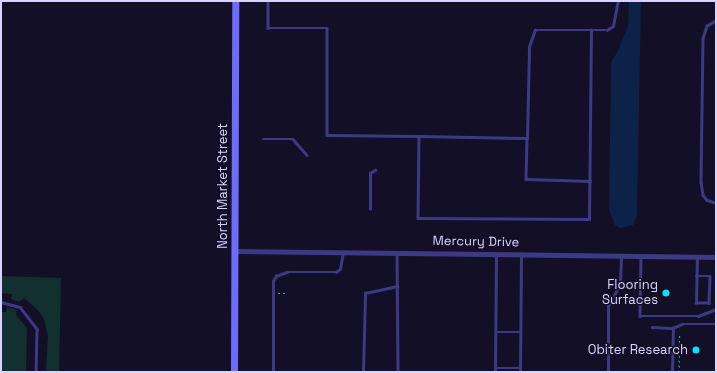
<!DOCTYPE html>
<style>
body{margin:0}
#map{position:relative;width:717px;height:373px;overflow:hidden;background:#130f26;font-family:"Space Grotesk",sans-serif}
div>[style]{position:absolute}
.green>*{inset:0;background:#12302f}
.water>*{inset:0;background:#0c2248}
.path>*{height:1px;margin-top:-0.5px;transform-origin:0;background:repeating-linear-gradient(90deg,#2fb8b0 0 2px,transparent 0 5px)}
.service>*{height:2.5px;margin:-1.25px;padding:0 1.25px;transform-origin:1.25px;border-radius:1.25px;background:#3d3a85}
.minor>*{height:5px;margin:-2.5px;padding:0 2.5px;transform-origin:2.5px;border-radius:2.5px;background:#3d3a85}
.secondary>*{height:7px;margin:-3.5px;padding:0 3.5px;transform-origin:3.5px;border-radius:3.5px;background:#6f6bff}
.dots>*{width:11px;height:11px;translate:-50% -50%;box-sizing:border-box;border:2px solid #130f26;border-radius:50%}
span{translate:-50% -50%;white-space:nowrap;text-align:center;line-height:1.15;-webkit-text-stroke:3px #130f26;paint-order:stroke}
.street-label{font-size:13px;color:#d9d4ff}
.poi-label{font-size:13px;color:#d9d4ff}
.right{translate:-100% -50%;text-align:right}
.frame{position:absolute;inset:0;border:2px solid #d9d4ff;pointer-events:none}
</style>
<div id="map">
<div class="green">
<i style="clip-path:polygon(1px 276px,61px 278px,59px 372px,46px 372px,48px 336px,44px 319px,38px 310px,24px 298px,19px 302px,11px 299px,12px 294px,1px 293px)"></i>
<i style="clip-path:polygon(7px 307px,17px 310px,16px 315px,27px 328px,26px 372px,1px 372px,1px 312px,6px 312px)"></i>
</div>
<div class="water">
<i style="clip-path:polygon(629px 1px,641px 1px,637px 215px,633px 225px,620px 228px,615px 225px,609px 209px,611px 62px,618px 51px,628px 25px)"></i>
</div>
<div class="path">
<i style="left:278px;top:293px;width:9px"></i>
<i style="left:679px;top:372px;width:39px;rotate:-89deg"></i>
</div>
<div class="service">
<i style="left:268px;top:1px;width:27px;rotate:90deg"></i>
<i style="left:268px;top:28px;width:59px"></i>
<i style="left:327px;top:28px;width:107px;rotate:90deg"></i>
<i style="left:327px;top:135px;width:92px;rotate:0.6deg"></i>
<i style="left:419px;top:136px;width:82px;rotate:90.7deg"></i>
<i style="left:418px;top:218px;width:171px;rotate:0.3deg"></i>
<i style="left:589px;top:219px;width:189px;rotate:-89.4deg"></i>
<i style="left:591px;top:30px;width:16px"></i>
<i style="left:607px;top:30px;width:7px;rotate:-34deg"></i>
<i style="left:613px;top:26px;width:25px;rotate:-79deg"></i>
<i style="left:716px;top:21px;width:10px;rotate:151deg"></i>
<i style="left:707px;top:26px;width:13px;rotate:108deg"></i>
<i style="left:703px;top:38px;width:144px;rotate:90.8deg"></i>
<i style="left:701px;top:182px;width:13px;rotate:81deg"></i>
<i style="left:703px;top:195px;width:6px;rotate:51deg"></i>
<i style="left:707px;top:200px;width:9px;rotate:18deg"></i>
<i style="left:419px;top:136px;width:108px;rotate:1.1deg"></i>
<i style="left:527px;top:138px;width:91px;rotate:-88.7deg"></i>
<i style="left:529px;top:47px;width:18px;rotate:-71deg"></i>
<i style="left:535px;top:30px;width:56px"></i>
<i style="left:527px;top:138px;width:41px;rotate:91.4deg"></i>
<i style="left:526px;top:179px;width:64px;rotate:1.8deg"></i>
<i style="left:263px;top:139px;width:30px"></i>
<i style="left:293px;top:139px;width:21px;rotate:49deg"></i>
<i style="left:370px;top:209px;width:36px;rotate:-90deg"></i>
<i style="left:370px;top:173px;width:6px;rotate:-31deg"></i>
<i style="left:397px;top:253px;width:119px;rotate:89.5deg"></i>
<i style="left:641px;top:256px;width:60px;rotate:91deg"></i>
<i style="left:640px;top:316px;width:58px"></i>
<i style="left:698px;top:316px;width:19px;rotate:-21deg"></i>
<i style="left:696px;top:276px;width:14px"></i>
<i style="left:710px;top:276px;width:27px;rotate:92deg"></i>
<i style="left:709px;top:303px;width:13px;rotate:180deg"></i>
<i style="left:696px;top:303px;width:46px;rotate:-88.8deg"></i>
<i style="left:1px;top:302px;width:20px;rotate:15deg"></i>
<i style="left:20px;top:307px;width:28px;rotate:52deg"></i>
<i style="left:37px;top:329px;width:43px;rotate:91.3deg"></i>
<i style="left:652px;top:327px;width:21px;rotate:3deg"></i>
<i style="left:496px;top:332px;width:24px"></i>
<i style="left:495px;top:368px;width:25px"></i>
<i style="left:273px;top:372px;width:91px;rotate:-90deg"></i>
<i style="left:273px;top:281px;width:6px;rotate:-59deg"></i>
<i style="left:276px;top:276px;width:12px;rotate:-20deg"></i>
<i style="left:287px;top:272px;width:49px"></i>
<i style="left:336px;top:272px;width:5px;rotate:-37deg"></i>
<i style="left:340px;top:269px;width:17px;rotate:-80deg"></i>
<i style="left:363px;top:372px;width:79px;rotate:-88.5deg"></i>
<i style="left:365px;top:293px;width:33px;rotate:-12deg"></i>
<i style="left:495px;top:372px;width:117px;rotate:-89.5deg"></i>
<i style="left:520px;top:372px;width:118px;rotate:-89.5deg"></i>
<i style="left:608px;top:372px;width:66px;rotate:-90deg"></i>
<i style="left:608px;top:306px;width:25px;rotate:-61deg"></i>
<i style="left:620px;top:284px;width:28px;rotate:-88deg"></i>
<i style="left:672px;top:372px;width:44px;rotate:-88.7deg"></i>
<i style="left:673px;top:328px;width:10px;rotate:-24deg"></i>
<i style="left:682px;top:324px;width:34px"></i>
</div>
<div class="minor">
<i style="left:235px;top:251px;width:481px;rotate:0.7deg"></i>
</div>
<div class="secondary">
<i style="left:234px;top:372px;width:371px;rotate:-89.8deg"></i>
</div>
<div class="dots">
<i style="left:666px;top:293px;background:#00e5ff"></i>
<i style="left:696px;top:350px;background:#00e5ff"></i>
</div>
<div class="street-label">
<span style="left:223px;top:186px;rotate:-90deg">North Market Street</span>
<span style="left:476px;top:242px;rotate:1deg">Mercury Drive</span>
</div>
<div class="poi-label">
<span class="right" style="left:658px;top:293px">Flooring<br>Surfaces</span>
<span class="right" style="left:688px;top:350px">Obiter Research</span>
</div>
<div class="frame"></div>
</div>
